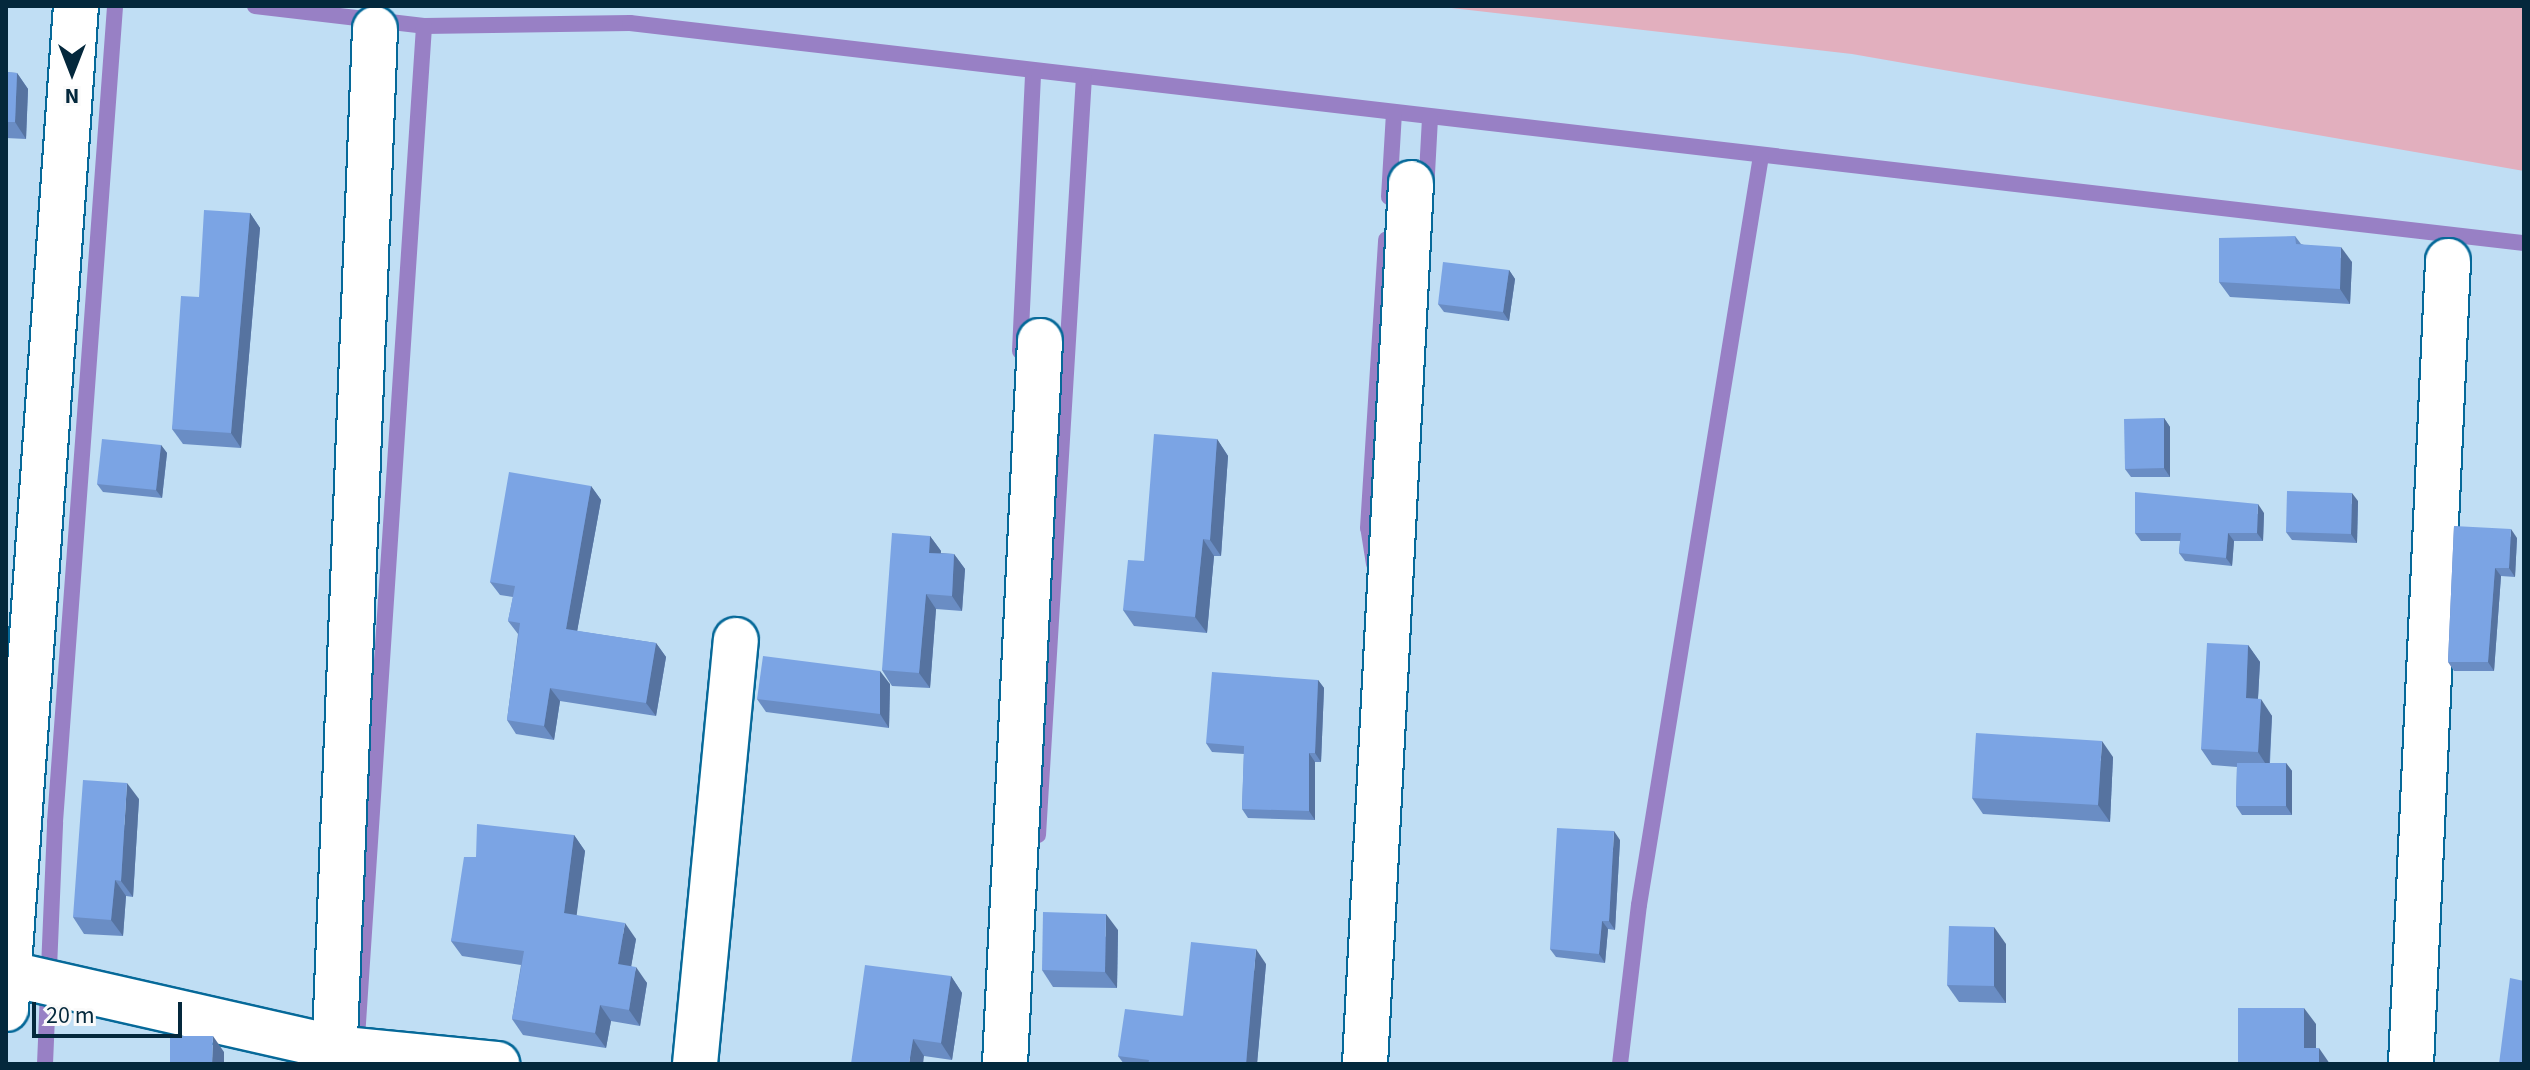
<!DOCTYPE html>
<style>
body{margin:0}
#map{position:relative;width:2530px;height:1070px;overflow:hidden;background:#c0def4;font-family:"Source Sans 3",sans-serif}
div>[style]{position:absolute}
.green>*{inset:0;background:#e2afbe}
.stream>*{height:16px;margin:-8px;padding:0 8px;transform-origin:8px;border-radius:8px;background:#9880c5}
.roads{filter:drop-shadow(2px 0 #066999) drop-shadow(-2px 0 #066999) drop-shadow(0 2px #066999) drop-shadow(0 -2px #066999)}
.minor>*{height:44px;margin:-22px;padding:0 22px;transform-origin:22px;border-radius:22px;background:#fff}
.wall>*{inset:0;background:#6a8dc4}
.shaded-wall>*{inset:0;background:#5673a0}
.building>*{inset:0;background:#7ba4e4}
span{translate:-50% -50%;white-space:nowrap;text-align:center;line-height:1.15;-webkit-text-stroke:7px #fafafa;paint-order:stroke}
.frame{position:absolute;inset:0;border:8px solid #04283c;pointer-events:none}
.north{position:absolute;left:32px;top:32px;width:80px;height:80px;-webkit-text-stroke:6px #fafafa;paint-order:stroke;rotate:180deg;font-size:22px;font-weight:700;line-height:32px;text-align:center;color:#04283c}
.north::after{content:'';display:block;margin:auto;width:28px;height:36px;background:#04283c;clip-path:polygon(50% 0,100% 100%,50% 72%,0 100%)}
.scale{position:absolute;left:32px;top:1002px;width:150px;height:36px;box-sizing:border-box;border:4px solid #04283c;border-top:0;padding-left:10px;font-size:24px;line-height:28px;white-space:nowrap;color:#04283c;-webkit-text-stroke:6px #fafafa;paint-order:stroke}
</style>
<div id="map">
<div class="green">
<i style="clip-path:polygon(1434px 6px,2524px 6px,2524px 171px,1852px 54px)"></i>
</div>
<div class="stream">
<i style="left:255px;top:6px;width:170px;rotate:6.7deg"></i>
<i style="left:424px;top:26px;width:206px;rotate:-0.8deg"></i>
<i style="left:630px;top:23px;width:1907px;rotate:6.63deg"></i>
<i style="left:1426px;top:192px;width:75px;rotate:-86.9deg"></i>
<i style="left:1389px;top:197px;width:84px;rotate:-86.6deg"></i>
<i style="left:1020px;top:351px;width:280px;rotate:-87.3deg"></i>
<i style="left:1374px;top:564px;width:36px;rotate:-99deg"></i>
<i style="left:1368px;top:528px;width:289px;rotate:-86.4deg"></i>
<i style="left:1038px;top:835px;width:759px;rotate:-86.53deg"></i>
<i style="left:357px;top:1038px;width:1014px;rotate:-86.21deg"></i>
<i style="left:45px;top:1064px;width:242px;rotate:-87.6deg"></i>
<i style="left:55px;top:822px;width:818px;rotate:-85.79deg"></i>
<i style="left:1620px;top:1064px;width:160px;rotate:-83.2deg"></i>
<i style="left:1639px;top:905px;width:759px;rotate:-80.75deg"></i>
</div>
<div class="roads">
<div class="minor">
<i style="left:6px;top:973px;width:337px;rotate:12.8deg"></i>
<i style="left:335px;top:1048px;width:163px;rotate:5.6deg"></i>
<i style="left:6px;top:1009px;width:1005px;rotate:-86.01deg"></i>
<i style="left:334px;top:1064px;width:1036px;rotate:-87.73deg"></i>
<i style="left:695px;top:1064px;width:426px;rotate:-84.5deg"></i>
<i style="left:1005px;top:1064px;width:724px;rotate:-87.23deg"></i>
<i style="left:1365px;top:1064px;width:882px;rotate:-87.01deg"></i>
<i style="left:2411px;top:1064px;width:804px;rotate:-87.36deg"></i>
</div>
</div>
<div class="wall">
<i style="clip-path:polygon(6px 72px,17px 73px,28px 89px,26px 139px,6px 138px)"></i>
<i style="clip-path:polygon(250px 213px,260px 228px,241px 448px,183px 444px,172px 429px,199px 297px)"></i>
<i style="clip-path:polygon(2295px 236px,2301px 244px,2352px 262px,2350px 304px,2230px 297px,2219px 282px)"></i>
<i style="clip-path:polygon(1509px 270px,1515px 279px,1509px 321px,1444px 312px,1438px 304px)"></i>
<i style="clip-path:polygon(2164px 418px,2170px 427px,2170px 477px,2131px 477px,2125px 469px)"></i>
<i style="clip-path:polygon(1217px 439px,1228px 456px,1221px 556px,1214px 556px,1207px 633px,1134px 626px,1123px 610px,1144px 561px)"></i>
<i style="clip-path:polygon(161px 445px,167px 453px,162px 498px,103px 492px,97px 484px)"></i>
<i style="clip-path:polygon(591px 486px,601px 500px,577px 631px,656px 643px,666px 657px,656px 716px,560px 701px,554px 740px,516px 734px,507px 720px,518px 634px,508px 621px,513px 597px,500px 595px,490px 582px)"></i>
<i style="clip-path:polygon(2358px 501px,2357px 543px,2292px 540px,2286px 532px)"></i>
<i style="clip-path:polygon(2264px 513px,2263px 541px,2234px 541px,2232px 566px,2185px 561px,2179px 553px,2180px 541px,2141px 541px,2135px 533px)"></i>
<i style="clip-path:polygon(2454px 526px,2517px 538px,2515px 577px,2501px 576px,2494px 671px,2454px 671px,2448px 662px)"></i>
<i style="clip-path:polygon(930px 536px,941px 551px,941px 553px,954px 554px,965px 569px,962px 611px,936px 609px,930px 688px,892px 686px,882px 670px)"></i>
<i style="clip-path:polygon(2248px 645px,2260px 662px,2258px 699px,2272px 716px,2270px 763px,2286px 763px,2292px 771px,2292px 815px,2242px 815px,2236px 806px,2237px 767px,2212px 765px,2201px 749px)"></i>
<i style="clip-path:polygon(1318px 680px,1324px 688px,1321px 762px,1315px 762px,1315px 820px,1248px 818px,1242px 809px,1244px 754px,1212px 752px,1206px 743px)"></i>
<i style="clip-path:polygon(890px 684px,889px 728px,766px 712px,757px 699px)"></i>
<i style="clip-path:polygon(2113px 757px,2110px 822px,1983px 814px,1972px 798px)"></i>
<i style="clip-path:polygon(139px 799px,133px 897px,126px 896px,123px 936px,84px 934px,73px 917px)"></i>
<i style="clip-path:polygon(574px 835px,585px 851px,576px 915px,636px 939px,631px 966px,647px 983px,640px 1026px,611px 1021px,606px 1048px,523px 1035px,512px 1019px,521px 965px,462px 956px,451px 941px,476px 857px)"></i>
<i style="clip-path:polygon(1620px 840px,1615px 930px,1608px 929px,1605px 963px,1556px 957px,1550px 949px)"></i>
<i style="clip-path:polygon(1118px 930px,1117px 988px,1053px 987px,1042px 970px)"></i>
<i style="clip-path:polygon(2006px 944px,2006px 1003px,1959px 1002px,1947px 985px)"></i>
<i style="clip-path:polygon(1266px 964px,1257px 1064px,1124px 1064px,1118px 1056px)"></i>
<i style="clip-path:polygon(951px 976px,962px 993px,952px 1060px,924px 1056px,851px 1064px)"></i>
</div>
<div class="shaded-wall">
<i style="clip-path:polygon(17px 73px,28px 89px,26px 139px,15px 122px)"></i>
<i style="clip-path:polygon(250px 213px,260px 228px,241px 448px,231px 433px)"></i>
<i style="clip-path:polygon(2341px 247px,2352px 262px,2350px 304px,2340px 289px)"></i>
<i style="clip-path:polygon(1509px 270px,1515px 279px,1509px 321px,1503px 312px)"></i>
<i style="clip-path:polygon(2164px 418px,2170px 427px,2170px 477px,2164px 468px)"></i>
<i style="clip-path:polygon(1217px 439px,1228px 456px,1221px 556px,1210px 540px)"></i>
<i style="clip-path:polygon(161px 445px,167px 453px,162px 498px,156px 490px)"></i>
<i style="clip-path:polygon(591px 486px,601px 500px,575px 643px,566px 629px)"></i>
<i style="clip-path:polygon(2352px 493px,2358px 501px,2357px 543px,2351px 534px)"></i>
<i style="clip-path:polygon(2258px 504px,2264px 513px,2263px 541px,2257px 533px)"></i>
<i style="clip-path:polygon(2511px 529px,2517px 538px,2515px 577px,2509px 568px)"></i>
<i style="clip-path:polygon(2228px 533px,2234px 541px,2232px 566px,2226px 558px)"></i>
<i style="clip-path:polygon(930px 536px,941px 551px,939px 568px,929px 553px)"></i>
<i style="clip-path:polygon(1203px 539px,1214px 556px,1207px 633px,1195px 617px)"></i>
<i style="clip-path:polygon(954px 554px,965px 569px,962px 611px,952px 596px)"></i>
<i style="clip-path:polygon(2495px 568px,2501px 576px,2494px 671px,2488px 662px)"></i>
<i style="clip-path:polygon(926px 594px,936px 609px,930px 688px,919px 673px)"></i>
<i style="clip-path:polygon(656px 643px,666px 657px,656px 716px,646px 703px)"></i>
<i style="clip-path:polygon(2248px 645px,2260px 662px,2257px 715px,2246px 698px)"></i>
<i style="clip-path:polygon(880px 671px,890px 684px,889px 728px,880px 714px)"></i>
<i style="clip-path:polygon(1318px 680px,1324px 688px,1321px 762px,1315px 753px)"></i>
<i style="clip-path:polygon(550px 688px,560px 701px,554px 740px,544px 726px)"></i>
<i style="clip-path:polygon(2261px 699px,2272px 716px,2269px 769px,2258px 752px)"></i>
<i style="clip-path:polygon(2102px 741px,2113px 757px,2110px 822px,2098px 805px)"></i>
<i style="clip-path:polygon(1309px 753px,1315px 762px,1315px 820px,1309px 811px)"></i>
<i style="clip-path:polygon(2286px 763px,2292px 771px,2292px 815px,2286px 806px)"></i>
<i style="clip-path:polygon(127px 783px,139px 799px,133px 897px,121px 881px)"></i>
<i style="clip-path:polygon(1614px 831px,1620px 840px,1615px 930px,1609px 921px)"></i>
<i style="clip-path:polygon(574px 835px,585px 851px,575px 928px,564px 913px)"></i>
<i style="clip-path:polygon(115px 880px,126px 896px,123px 936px,111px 920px)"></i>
<i style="clip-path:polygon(1106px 914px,1118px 930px,1117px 988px,1105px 972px)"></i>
<i style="clip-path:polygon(1602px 921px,1608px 929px,1605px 963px,1599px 954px)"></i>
<i style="clip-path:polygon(625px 923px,636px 939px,629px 979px,618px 964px)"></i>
<i style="clip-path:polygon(1994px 927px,2006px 944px,2006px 1003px,1994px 986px)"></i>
<i style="clip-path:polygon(1256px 949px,1266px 964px,1257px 1064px,1246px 1064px)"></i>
<i style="clip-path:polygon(636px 967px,647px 983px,640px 1026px,629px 1010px)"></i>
<i style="clip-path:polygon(951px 976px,962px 993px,952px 1060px,941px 1043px)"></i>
<i style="clip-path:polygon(600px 1005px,611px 1021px,606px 1048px,595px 1033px)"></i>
<i style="clip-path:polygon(2304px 1008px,2316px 1024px,2316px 1064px,2304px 1048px)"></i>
<i style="clip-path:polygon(213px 1036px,224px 1052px,224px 1064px,212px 1064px)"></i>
<i style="clip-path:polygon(913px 1039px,924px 1056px,923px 1064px,909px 1064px)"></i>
<i style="clip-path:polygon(2319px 1048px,2330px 1064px,2319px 1064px)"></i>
</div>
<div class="building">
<i style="clip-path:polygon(6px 72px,17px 73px,15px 122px,6px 122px)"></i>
<i style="clip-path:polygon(204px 210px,250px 213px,231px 433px,172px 429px,181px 296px,199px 297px)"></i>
<i style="clip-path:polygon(2295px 236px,2296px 244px,2341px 247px,2340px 289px,2219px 282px,2219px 238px)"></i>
<i style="clip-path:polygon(1443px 262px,1509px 270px,1503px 312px,1438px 304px)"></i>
<i style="clip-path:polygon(2164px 418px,2164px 468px,2125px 469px,2124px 419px)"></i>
<i style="clip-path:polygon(1154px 434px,1217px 439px,1210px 540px,1203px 539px,1195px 617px,1123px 610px,1128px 560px,1144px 561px)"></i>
<i style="clip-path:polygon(102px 439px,161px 445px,156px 490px,97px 484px)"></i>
<i style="clip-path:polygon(509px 472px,591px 486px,566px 629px,656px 643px,646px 703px,550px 688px,544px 726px,507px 720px,520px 623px,508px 621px,515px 586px,490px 582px)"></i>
<i style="clip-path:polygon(2287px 491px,2352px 493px,2351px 534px,2286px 532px)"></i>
<i style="clip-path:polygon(2135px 492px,2258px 504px,2257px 533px,2228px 533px,2226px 558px,2179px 553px,2181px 533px,2135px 533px)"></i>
<i style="clip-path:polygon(2454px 526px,2511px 529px,2509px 568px,2495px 568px,2488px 662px,2448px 662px)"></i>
<i style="clip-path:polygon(892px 533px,930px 536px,929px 553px,954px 554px,952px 596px,926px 594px,919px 673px,882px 670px)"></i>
<i style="clip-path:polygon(2207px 643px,2248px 645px,2246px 698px,2261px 699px,2258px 752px,2201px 749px)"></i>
<i style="clip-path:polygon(763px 656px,880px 671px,880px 714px,757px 699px)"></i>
<i style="clip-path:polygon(1212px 672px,1318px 680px,1315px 753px,1309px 753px,1309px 811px,1242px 809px,1244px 746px,1206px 743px)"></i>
<i style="clip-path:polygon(1976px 733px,2102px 741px,2098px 805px,1972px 798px)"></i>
<i style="clip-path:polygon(2237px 763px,2286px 763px,2286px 806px,2236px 806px)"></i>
<i style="clip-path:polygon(83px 780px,127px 783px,121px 881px,115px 880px,111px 920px,73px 917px)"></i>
<i style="clip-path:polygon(477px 824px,574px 835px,564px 913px,625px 923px,618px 964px,636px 967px,629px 1010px,600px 1005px,595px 1033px,512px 1019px,524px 951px,451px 941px,464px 857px,476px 857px)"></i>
<i style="clip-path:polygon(1557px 828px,1614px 831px,1609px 921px,1602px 921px,1599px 954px,1550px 949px)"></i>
<i style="clip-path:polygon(1043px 912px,1106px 914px,1105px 972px,1042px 970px)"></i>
<i style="clip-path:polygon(1949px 926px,1994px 927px,1994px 986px,1947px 985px)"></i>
<i style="clip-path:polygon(1191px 942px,1256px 949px,1246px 1064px,1148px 1064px,1149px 1060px,1118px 1056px,1125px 1009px,1183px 1016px)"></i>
<i style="clip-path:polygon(865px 965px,951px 976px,941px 1043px,913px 1039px,909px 1064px,851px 1064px)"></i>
<i style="clip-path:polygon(2510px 978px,2524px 981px,2524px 1064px,2499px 1064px)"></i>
<i style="clip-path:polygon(2238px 1008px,2304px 1008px,2304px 1048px,2319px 1048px,2319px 1064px,2238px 1064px)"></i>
<i style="clip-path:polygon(170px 1036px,213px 1036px,212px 1064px,170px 1064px)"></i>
</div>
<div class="frame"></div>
<div class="north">N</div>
<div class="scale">20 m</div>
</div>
